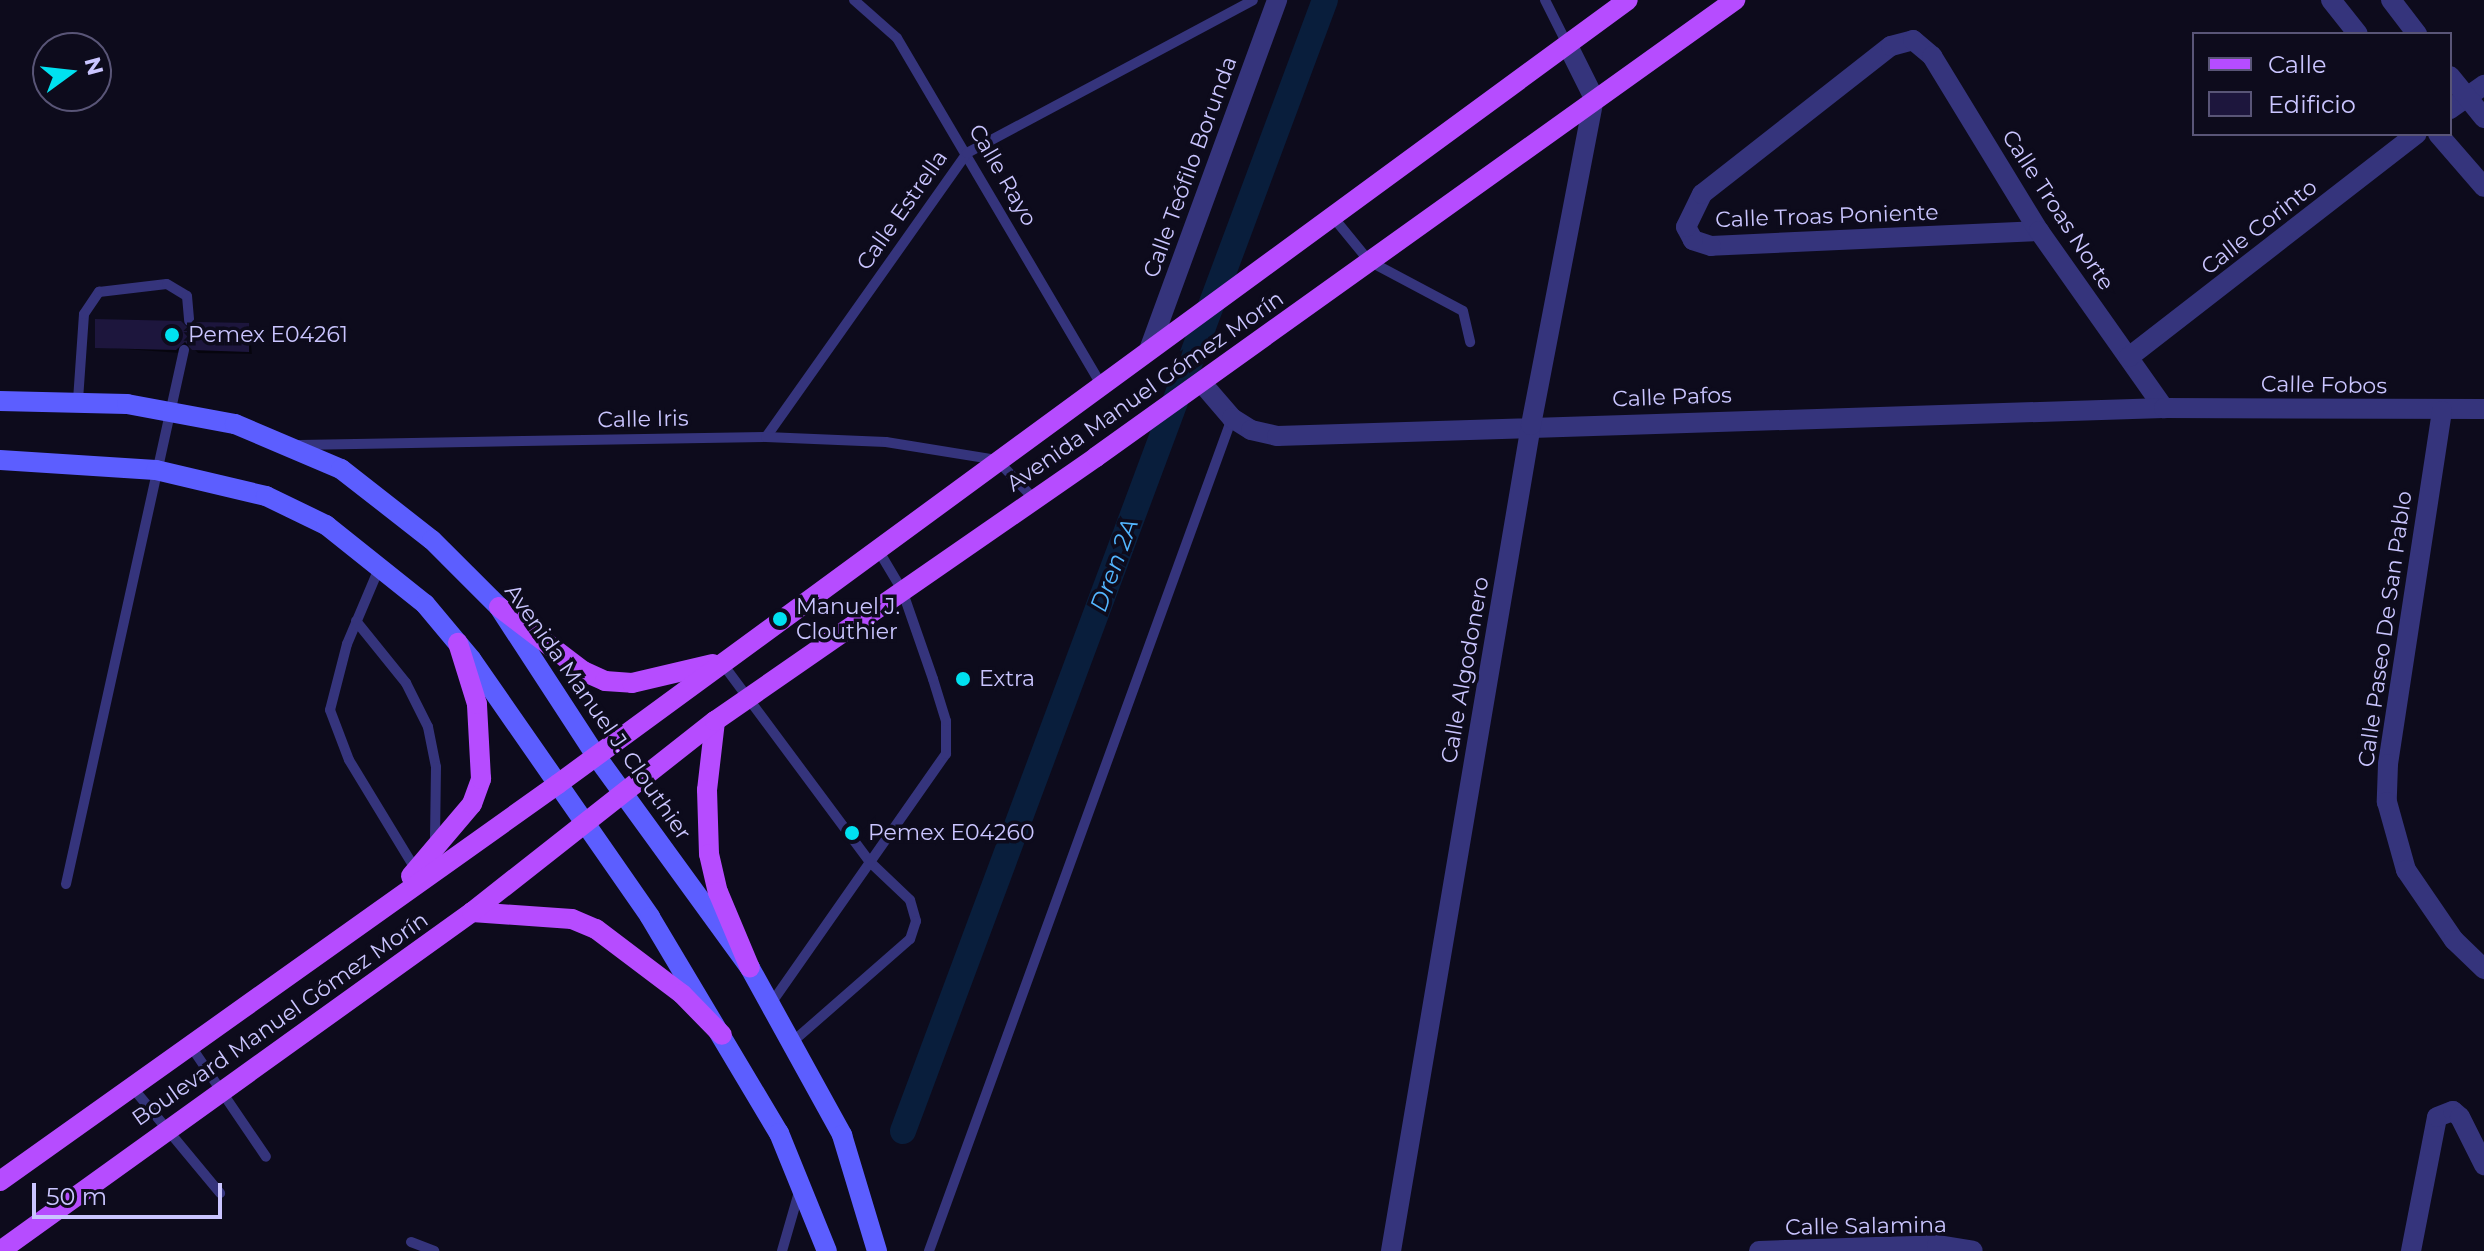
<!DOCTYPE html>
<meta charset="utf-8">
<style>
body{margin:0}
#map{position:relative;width:2484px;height:1251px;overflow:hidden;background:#0d0b1c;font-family:Montserrat,sans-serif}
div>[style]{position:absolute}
.shadow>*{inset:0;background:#0007}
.canal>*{height:26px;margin:-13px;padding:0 13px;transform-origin:13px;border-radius:13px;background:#091e3c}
.building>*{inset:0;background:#1d163d}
.service>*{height:10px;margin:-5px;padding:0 5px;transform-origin:5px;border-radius:5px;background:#35347c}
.minor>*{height:20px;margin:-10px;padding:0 10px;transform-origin:10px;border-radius:10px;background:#35347c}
.tertiary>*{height:20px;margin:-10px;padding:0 10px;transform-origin:10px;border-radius:10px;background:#35347c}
.secondary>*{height:20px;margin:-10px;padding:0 10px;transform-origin:10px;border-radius:10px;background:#5c5eff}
.primary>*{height:20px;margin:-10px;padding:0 10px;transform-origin:10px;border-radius:10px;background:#b64cff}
.dots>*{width:22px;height:22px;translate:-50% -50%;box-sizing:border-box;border:4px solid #0d0b1c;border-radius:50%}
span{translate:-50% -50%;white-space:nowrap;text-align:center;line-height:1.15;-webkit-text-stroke:7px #0d0b1c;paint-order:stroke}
.street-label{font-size:22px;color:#cac5ff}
.poi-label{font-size:22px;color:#cac5ff}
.left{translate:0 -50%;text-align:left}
.water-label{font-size:24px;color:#53b6ff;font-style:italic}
.legend{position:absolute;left:2192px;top:32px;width:260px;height:104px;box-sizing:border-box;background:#0d0b1c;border:2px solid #595577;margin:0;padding:10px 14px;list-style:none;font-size:24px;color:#cac5ff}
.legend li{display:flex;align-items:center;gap:16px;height:40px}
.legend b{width:40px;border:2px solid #595577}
.north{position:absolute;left:32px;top:32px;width:80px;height:80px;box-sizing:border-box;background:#0d0b1c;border:2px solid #595577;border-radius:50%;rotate:75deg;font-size:22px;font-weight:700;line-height:32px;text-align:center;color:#cac5ff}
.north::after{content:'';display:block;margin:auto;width:28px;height:36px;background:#00e1f0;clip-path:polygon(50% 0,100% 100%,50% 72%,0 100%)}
.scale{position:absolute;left:32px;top:1183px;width:190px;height:36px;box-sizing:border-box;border:4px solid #cac5ff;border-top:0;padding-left:10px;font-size:24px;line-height:28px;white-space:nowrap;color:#cac5ff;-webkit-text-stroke:6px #0d0b1c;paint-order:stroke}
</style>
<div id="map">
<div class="shadow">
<i style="clip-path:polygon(249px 325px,252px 354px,198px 353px,190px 345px,180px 353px,97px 347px)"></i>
</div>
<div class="canal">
<i style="left:903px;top:1131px;width:1207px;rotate:-69.54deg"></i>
</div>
<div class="building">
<i style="clip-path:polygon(95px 319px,181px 321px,189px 329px,197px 322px,249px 323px,249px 352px,192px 350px,185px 342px,176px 350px,95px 348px)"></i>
</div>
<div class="service">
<i style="left:854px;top:0;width:57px;rotate:41.5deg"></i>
<i style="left:897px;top:38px;width:402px;rotate:59.5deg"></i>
<i style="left:1545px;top:0;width:49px;rotate:63.4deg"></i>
<i style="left:1333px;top:217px;width:57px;rotate:50.7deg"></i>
<i style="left:1369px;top:261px;width:106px;rotate:28deg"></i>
<i style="left:1463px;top:311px;width:32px;rotate:77deg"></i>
<i style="left:78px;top:400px;width:86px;rotate:-86deg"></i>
<i style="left:84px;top:314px;width:27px;rotate:-56deg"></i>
<i style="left:99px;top:292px;width:68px;rotate:-6.7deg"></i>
<i style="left:167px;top:284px;width:23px;rotate:31deg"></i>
<i style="left:187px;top:296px;width:25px;rotate:85deg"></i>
<i style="left:766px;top:437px;width:348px;rotate:-54.7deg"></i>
<i style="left:967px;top:153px;width:324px;rotate:-28.1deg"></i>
<i style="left:299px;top:445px;width:467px;rotate:-1deg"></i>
<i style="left:766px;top:437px;width:120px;rotate:2.4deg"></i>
<i style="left:886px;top:442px;width:112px;rotate:9.2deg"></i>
<i style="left:997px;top:460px;width:54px;rotate:46.5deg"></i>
<i style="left:380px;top:566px;width:85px;rotate:112.9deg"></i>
<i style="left:347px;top:644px;width:68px;rotate:104.4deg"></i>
<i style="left:330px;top:710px;width:53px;rotate:69.2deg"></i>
<i style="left:349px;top:760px;width:129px;rotate:58.7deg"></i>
<i style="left:356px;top:621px;width:80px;rotate:51.1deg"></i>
<i style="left:406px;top:683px;width:49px;rotate:63.4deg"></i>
<i style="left:428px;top:727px;width:41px;rotate:78.7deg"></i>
<i style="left:436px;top:767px;width:76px;rotate:90.8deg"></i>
<i style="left:722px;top:663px;width:248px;rotate:53.4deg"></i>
<i style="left:870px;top:862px;width:55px;rotate:43.5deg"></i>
<i style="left:910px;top:900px;width:22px;rotate:74deg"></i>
<i style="left:916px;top:921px;width:19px;rotate:108deg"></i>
<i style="left:910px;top:939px;width:158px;rotate:138.8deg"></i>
<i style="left:66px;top:884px;width:547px;rotate:-77.54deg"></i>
<i style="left:770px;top:1005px;width:307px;rotate:-55deg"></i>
<i style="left:946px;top:754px;width:33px;rotate:-90deg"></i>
<i style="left:946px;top:721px;width:44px;rotate:-107.2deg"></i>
<i style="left:933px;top:679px;width:94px;rotate:-109.2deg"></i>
<i style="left:902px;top:590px;width:49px;rotate:-120.8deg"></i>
<i style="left:190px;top:1045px;width:135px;rotate:55.8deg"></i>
<i style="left:132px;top:1087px;width:138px;rotate:50.3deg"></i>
<i style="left:411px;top:1242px;width:25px;rotate:21deg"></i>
<i style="left:782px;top:1251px;width:61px;rotate:-73.9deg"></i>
<i style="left:929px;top:1251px;width:886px;rotate:-70.01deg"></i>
</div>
<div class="minor">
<i style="left:2450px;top:109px;width:42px;rotate:-35.2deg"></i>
<i style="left:2039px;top:231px;width:328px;rotate:177.4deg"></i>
<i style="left:1711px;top:246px;width:19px;rotate:-162deg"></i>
<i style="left:1693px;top:240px;width:15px;rotate:-118deg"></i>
<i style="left:1686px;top:227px;width:37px;rotate:-64deg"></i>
<i style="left:1702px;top:194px;width:240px;rotate:-38.1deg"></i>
<i style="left:1891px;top:46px;width:23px;rotate:-15deg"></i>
<i style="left:1913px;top:40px;width:25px;rotate:40deg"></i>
<i style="left:1932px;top:56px;width:205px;rotate:58.6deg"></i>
<i style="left:2039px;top:231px;width:217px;rotate:54.8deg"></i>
<i style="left:1149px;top:350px;width:373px;rotate:-69.9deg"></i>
<i style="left:2129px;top:357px;width:364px;rotate:-37.8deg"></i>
<i style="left:1201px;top:382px;width:48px;rotate:49.3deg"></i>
<i style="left:1232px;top:418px;width:22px;rotate:32deg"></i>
<i style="left:1251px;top:430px;width:27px;rotate:13deg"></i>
<i style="left:1277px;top:436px;width:887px;rotate:-1.81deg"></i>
<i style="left:2164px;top:408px;width:320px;rotate:0.2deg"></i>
<i style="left:2442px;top:411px;width:357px;rotate:98.7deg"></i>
<i style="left:2388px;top:764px;width:38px;rotate:92deg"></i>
<i style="left:2387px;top:802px;width:71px;rotate:74.4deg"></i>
<i style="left:2406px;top:870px;width:85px;rotate:55.6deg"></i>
<i style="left:2454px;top:940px;width:42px;rotate:44deg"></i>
<i style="left:1391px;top:1251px;width:838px;rotate:-80.38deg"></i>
<i style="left:1531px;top:425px;width:333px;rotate:-79.1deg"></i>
<i style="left:1594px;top:98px;width:60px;rotate:-116.6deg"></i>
<i style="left:1759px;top:1251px;width:178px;rotate:-1.9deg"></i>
<i style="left:1937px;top:1245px;width:36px;rotate:9deg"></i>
<i style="left:2411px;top:1251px;width:136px;rotate:-79deg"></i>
<i style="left:2437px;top:1117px;width:17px;rotate:-21deg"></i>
<i style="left:2453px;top:1111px;width:9px;rotate:41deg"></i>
<i style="left:2460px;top:1117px;width:54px;rotate:63.4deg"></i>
</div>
<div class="tertiary">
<i style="left:2331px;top:0;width:43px;rotate:51.5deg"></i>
<i style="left:2391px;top:0;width:43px;rotate:52.6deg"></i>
<i style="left:2450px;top:76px;width:54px;rotate:51deg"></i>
<i style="left:2438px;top:134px;width:70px;rotate:49deg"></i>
</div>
<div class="secondary">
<i style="left:0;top:401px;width:127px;rotate:1.4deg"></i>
<i style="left:127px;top:404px;width:110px;rotate:10.5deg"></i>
<i style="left:235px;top:424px;width:115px;rotate:23deg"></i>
<i style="left:341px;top:469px;width:115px;rotate:38deg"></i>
<i style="left:432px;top:540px;width:95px;rotate:45deg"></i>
<i style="left:499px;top:607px;width:178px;rotate:56.9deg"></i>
<i style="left:596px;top:756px;width:262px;rotate:54deg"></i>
<i style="left:750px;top:968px;width:191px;rotate:61.1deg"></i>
<i style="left:842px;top:1135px;width:121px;rotate:73.2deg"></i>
<i style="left:0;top:460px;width:156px;rotate:3.7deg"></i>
<i style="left:156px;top:470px;width:113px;rotate:13.3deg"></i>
<i style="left:266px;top:496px;width:67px;rotate:25.8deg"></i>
<i style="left:326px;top:525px;width:127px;rotate:38.6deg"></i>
<i style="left:425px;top:604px;width:72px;rotate:50.1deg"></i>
<i style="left:471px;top:659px;width:314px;rotate:55.2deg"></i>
<i style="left:650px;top:917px;width:252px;rotate:59.2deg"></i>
<i style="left:779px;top:1133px;width:127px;rotate:67.9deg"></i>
</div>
<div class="primary">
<i style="left:499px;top:607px;width:106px;rotate:37.3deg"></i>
<i style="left:583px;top:671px;width:24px;rotate:24deg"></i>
<i style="left:605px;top:681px;width:27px;rotate:4deg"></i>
<i style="left:632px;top:683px;width:83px;rotate:-13.2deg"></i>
<i style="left:715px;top:721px;width:69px;rotate:96.6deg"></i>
<i style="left:707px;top:790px;width:64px;rotate:88.2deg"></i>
<i style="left:709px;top:854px;width:39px;rotate:77deg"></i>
<i style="left:718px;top:892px;width:82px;rotate:67.2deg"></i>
<i style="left:411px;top:876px;width:94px;rotate:-49.7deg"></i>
<i style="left:472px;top:804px;width:27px;rotate:-70deg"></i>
<i style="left:481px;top:779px;width:75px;rotate:-93.1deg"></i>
<i style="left:477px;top:704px;width:64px;rotate:-107.3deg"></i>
<i style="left:472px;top:912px;width:100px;rotate:4deg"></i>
<i style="left:572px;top:919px;width:26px;rotate:23deg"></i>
<i style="left:596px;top:929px;width:108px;rotate:37.1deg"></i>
<i style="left:682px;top:994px;width:57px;rotate:45.7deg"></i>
<i style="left:0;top:1181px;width:685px;rotate:-35.43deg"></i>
<i style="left:558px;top:784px;width:1326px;rotate:-36.23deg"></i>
<i style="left:0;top:1251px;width:581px;rotate:-35.69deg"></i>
<i style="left:472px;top:912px;width:309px;rotate:-38.2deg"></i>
<i style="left:715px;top:721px;width:464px;rotate:-34.7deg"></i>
<i style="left:1096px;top:457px;width:786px;rotate:-35.57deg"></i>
</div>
<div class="dots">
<i style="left:172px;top:335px;background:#00e1f0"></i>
<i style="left:780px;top:619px;background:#00e1f0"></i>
<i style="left:963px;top:679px;background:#00e1f0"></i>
<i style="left:852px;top:833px;background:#00e1f0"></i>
</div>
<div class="street-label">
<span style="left:1190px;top:167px;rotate:-70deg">Calle Teófilo Borunda</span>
<span style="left:1003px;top:175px;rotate:60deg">Calle Rayo</span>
<span style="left:902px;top:210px;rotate:-55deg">Calle Estrella</span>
<span style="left:2058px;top:210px;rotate:57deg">Calle Troas Norte</span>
<span style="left:1827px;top:216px;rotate:-2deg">Calle Troas Poniente</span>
<span style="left:2259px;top:227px;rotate:-38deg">Calle Corinto</span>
<span style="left:2324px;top:385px;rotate:1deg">Calle Fobos</span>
<span style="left:1145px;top:391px;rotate:-35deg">Avenida Manuel Gómez Morín</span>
<span style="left:1672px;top:397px;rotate:-2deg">Calle Pafos</span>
<span style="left:643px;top:419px;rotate:-1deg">Calle Iris</span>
<span style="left:2385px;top:629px;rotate:-82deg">Calle Paseo De San Pablo</span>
<span style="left:1465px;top:670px;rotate:-80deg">Calle Algodonero</span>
<span style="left:598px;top:712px;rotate:55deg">Avenida Manuel J. Clouthier</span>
<span style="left:280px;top:1019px;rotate:-35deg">Boulevard Manuel Gómez Morín</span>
<span style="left:1866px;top:1226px;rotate:-1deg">Calle Salamina</span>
</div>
<div class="poi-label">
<span class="left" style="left:188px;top:335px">Pemex E04261</span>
<span class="left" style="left:796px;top:619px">Manuel J.<br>Clouthier</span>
<span class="left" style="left:979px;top:679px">Extra</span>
<span class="left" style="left:868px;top:833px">Pemex E04260</span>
</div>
<div class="water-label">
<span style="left:1114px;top:565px;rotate:-70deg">Dren 2A</span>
</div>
<ul class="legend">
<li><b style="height:10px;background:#b64cff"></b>Calle</li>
<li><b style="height:22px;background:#1d163d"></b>Edificio</li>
</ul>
<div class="north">N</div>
<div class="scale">50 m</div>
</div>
